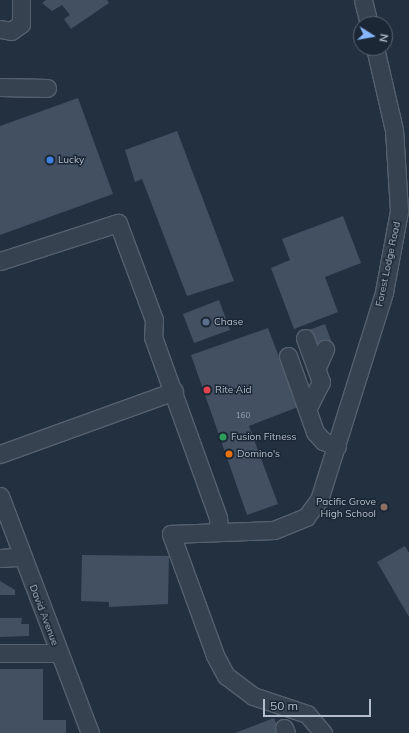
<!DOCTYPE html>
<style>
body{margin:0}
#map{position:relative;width:409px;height:733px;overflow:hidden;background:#233040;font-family:Mulish,sans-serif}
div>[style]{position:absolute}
.building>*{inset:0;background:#425062}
.roads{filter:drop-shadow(1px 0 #55606e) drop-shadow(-1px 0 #55606e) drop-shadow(0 1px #55606e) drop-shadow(0 -1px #55606e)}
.minor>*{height:17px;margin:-8.5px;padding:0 8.5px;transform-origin:8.5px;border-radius:8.5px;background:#374250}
.dots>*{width:11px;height:11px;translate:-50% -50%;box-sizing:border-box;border:2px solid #1c2735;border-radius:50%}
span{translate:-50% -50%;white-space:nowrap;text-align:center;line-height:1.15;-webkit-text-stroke:3px #1c2735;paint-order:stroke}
.number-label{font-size:8px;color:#97a2b1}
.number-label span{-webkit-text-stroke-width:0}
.poi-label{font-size:10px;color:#b3bdcb}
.left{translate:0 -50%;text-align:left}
.right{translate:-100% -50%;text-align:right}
.street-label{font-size:10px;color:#b3bdcb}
.north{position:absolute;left:353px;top:16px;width:40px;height:40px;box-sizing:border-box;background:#1c2735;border:1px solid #586371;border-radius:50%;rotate:101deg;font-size:11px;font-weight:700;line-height:16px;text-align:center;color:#b3bdcb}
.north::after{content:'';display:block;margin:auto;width:14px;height:18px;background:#85b6fe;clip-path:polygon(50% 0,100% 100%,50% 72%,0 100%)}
.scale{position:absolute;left:263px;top:699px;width:108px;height:18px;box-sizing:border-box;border:2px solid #b3bdcb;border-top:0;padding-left:5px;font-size:12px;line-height:14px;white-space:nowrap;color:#b3bdcb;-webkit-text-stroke:3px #1c2735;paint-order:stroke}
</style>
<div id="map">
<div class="building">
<i style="clip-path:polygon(46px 0,107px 0,109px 3px,71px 29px,64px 19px,70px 15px,62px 5px,52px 11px,42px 3px)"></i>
<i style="clip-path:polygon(78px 98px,113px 194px,0 235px,0 126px)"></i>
<i style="clip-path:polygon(177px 131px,234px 281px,187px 296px,142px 179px,135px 182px,125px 150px)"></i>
<i style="clip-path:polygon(343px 216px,361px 263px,325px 277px,338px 312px,294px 329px,271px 268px,290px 260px,282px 239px)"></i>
<i style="clip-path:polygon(219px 300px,230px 330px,194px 343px,183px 314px)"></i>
<i style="clip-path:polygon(325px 324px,332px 343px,313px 350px,306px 331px)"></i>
<i style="clip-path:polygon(268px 328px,298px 407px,249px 426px,278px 504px,247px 515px,191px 355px)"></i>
<i style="clip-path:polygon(405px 546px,409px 553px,409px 617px,377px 562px)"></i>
<i style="clip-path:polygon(82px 555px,169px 556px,168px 604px,109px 607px,109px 602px,81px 601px)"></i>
<i style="clip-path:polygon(0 581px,15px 590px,15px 595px,0 595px)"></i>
<i style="clip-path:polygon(0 618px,22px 618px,21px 624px,29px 624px,29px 636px,0 637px)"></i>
<i style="clip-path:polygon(0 669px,43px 669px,43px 720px,66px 720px,66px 733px,0 733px)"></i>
<i style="clip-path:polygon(274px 718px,280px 733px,235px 733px)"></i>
</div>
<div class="roads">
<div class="minor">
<i style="left:363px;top:0;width:25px;rotate:76deg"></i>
<i style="left:0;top:29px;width:11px;rotate:10deg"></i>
<i style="left:11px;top:31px;width:12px;rotate:-35deg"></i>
<i style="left:21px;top:24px;width:24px;rotate:-90deg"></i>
<i style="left:0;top:87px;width:47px;rotate:1.2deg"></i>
<i style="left:0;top:261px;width:124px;rotate:-17.9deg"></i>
<i style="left:118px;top:223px;width:103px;rotate:69.6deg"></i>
<i style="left:154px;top:320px;width:17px;rotate:93deg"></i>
<i style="left:153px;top:337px;width:192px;rotate:70.2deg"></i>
<i style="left:218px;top:518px;width:12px;rotate:85deg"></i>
<i style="left:305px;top:338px;width:47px;rotate:70deg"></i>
<i style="left:321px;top:382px;width:30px;rotate:117deg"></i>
<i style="left:288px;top:356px;width:81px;rotate:70.4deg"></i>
<i style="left:315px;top:432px;width:12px;rotate:48deg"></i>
<i style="left:323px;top:441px;width:15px;rotate:20deg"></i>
<i style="left:317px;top:367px;width:20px;rotate:-66deg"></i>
<i style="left:0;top:454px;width:185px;rotate:-19.9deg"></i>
<i style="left:0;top:496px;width:254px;rotate:69.2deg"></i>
<i style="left:0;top:558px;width:22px;rotate:-3deg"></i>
<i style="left:0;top:653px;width:59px"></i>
<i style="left:284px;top:728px;width:5px;rotate:68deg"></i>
<i style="left:323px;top:733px;width:25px;rotate:-130deg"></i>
<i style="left:307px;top:714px;width:57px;rotate:-161.6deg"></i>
<i style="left:253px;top:696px;width:34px;rotate:-143deg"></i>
<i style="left:226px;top:676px;width:24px;rotate:-118deg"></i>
<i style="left:215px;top:655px;width:129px;rotate:-110deg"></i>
<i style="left:171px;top:534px;width:103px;rotate:-2.2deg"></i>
<i style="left:274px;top:530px;width:35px;rotate:-22deg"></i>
<i style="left:306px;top:517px;width:21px;rotate:-53deg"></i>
<i style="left:319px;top:500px;width:218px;rotate:-72.6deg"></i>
<i style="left:384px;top:292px;width:82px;rotate:-79.5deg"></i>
<i style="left:399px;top:211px;width:81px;rotate:-93.5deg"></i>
<i style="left:394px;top:130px;width:84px;rotate:-103deg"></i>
</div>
</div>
<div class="dots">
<i style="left:50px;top:160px;background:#3f7fe0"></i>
<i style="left:206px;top:322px;background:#5c6f8a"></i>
<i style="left:207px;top:390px;background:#e0444e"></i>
<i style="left:223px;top:437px;background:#2e9e5b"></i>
<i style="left:229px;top:454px;background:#e8710a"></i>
<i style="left:384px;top:507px;background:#8d6e63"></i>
</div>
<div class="number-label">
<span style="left:243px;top:416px">160</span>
</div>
<div class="poi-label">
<span class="left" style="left:58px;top:160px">Lucky</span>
<span class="left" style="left:214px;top:322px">Chase</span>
<span class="left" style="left:215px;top:390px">Rite Aid</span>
<span class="left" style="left:231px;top:437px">Fusion Fitness</span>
<span class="left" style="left:237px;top:454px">Domino's</span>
<span class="right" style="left:376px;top:507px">Pacific Grove<br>High School</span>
</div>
<div class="street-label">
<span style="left:388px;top:264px;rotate:-78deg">Forest Lodge Road</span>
<span style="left:44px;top:615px;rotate:69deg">David Avenue</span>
</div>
<div class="north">N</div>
<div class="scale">50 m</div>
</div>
